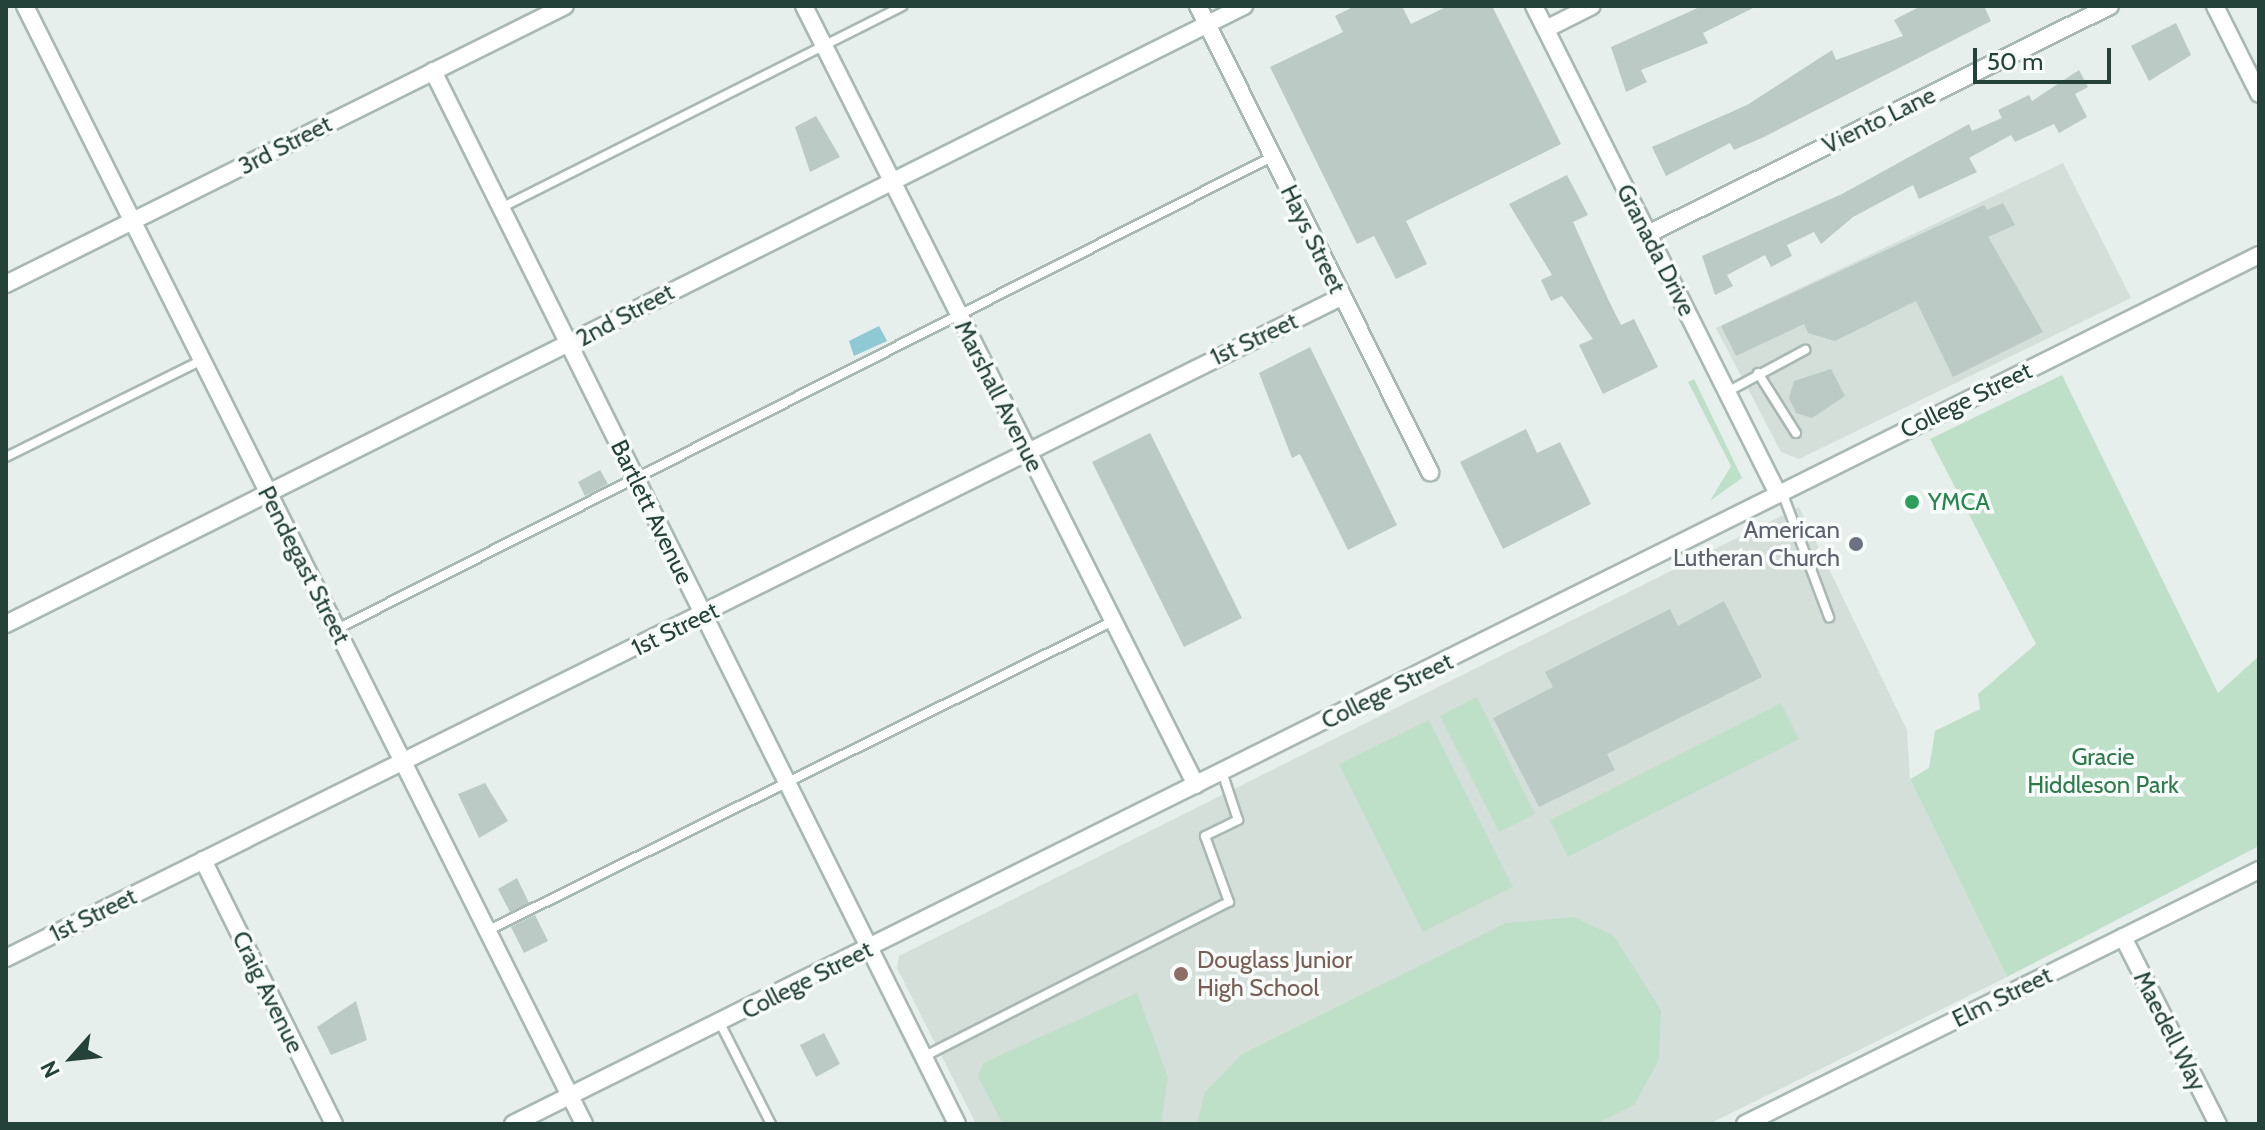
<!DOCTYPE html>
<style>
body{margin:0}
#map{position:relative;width:2265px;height:1130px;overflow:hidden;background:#e6efeb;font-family:Cabin,sans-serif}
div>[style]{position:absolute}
.built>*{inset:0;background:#d4dfda}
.green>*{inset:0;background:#bfe0c8}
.water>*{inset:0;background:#8ec9d4}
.building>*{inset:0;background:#bbcac4}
.roads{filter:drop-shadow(2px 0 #a8b8b2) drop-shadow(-2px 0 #a8b8b2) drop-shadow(0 2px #a8b8b2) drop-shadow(0 -2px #a8b8b2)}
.service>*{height:8px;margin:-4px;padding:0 4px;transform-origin:4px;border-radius:4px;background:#fff}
.minor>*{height:16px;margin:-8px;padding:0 8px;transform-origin:8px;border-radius:8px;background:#fff}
.dots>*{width:22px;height:22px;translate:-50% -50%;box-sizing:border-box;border:4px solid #f7fbf9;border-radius:50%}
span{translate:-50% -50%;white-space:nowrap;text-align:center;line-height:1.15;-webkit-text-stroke:7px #f7fbf9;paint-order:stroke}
.street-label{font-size:24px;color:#24423a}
.leisure-label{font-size:24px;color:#27864d}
.left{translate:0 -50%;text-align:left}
.worship-label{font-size:24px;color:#5b616d}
.right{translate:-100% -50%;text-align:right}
.park-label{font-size:24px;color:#2d7a4b}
.education-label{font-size:24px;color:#785e54}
.frame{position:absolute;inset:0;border:8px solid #24423a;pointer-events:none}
.north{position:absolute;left:32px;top:1018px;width:80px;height:80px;-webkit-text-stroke:6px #f7fbf9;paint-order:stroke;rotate:243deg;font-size:22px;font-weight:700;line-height:32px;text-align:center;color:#24423a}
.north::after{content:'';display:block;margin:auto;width:28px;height:36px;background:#24423a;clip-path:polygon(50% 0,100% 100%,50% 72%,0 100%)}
.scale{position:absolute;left:1973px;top:48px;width:138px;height:36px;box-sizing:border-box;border:4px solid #24423a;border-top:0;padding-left:10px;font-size:24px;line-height:28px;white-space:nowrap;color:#24423a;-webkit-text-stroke:6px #f7fbf9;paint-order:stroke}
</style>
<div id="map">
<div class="built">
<i style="clip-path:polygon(2063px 163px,2131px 298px,1799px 459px,1781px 452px,1716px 328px)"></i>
<i style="clip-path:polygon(1799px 507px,1907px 730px,1910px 779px,2007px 977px,1709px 1124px,976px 1124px,897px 968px,899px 956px)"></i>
</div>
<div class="green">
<i style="clip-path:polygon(2062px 375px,2218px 693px,2259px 656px,2259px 846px,2007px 977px,1910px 779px,1929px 768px,1935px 731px,1980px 709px,1978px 694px,2036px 644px,1930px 439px)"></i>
<i style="clip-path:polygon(1694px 379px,1742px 478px,1710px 501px,1731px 466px,1688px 382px)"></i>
<i style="clip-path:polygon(1477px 697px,1535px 814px,1499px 832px,1440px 716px)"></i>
<i style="clip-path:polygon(1781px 703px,1799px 739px,1568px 857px,1550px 820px)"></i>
<i style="clip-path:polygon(1429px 720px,1513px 887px,1423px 932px,1339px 764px)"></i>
<i style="clip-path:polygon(1574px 917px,1614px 936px,1661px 1010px,1659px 1060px,1634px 1105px,1596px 1124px,1197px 1124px,1205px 1092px,1242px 1054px,1506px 923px)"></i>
<i style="clip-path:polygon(1137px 993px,1168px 1077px,1161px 1124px,1003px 1124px,978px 1077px,983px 1063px)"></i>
</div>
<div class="water">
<i style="clip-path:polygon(879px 326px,887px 341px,854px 356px,849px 341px)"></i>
</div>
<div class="building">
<i style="clip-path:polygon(1355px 6px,1402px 6px,1411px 24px,1448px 6px,1492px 6px,1561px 144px,1406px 221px,1427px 264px,1396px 279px,1374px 236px,1357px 244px,1270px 67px,1343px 32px,1335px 16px)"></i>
<i style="clip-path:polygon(1702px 6px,1757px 6px,1703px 33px,1708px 43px,1641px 70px,1647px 82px,1626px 92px,1611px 47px)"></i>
<i style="clip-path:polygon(1921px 6px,1984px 6px,1991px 21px,1764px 137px,1734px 150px,1730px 143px,1666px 176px,1652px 147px,1747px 105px,1832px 50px,1836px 60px,1903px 36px,1894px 20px)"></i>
<i style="clip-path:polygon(2176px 23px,2191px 55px,2149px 81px,2131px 46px)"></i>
<i style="clip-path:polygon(2079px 70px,2088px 87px,2075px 94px,2087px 117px,2059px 133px,2054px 124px,2015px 142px,2011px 135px,1969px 158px,1977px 172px,1919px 199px,1913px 185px,1853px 217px,1821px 244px,1814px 232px,1787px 245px,1792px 256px,1771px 267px,1765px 255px,1727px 275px,1733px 286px,1715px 295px,1702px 256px,1842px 194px,1969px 124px,1972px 131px,2002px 118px,1998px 110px,2029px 95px,2032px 101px)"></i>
<i style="clip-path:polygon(816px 116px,840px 157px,810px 172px,795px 127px)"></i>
<i style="clip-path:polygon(1567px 175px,1588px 215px,1573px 222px,1608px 299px,1621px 325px,1634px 319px,1658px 367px,1603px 394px,1579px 345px,1593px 339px,1562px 296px,1551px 301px,1541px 280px,1552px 275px,1509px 204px)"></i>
<i style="clip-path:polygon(2003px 203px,2015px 225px,1988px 237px,2043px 332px,1953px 377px,1916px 301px,1835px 341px,1808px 333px,1804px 324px,1736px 356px,1721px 326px,1984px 205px,1987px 210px)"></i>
<i style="clip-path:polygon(1310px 347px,1397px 525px,1348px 550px,1300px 454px,1292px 458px,1259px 373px)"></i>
<i style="clip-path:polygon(1831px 369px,1845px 396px,1812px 418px,1796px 413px,1789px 398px,1794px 381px)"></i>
<i style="clip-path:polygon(1526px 429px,1537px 453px,1560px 442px,1591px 504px,1503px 549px,1460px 462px)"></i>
<i style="clip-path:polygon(1150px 433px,1242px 618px,1184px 647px,1092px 462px)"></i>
<i style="clip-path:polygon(600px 470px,608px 484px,585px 496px,578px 482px)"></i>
<i style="clip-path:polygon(1724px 601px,1762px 677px,1607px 754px,1615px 770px,1539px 807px,1493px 718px,1553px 687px,1545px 672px,1670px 609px,1678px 626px)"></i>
<i style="clip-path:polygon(485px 783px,508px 821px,479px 838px,458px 794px)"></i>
<i style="clip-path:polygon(517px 878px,529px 903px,510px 912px,498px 889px)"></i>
<i style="clip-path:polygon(535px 915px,548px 941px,524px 953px,511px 927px)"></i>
<i style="clip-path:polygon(356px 1001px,367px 1040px,331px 1055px,317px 1027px)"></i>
<i style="clip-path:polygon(824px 1033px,840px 1064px,816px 1077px,800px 1045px)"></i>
</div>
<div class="roads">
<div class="service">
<i style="left:501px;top:208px;width:449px;rotate:-26.7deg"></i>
<i style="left:1758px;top:373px;width:71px;rotate:57.7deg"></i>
<i style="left:1727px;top:392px;width:89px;rotate:-28.3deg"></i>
<i style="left:6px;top:457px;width:219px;rotate:-26.3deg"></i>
<i style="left:1782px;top:492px;width:134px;rotate:69.4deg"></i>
<i style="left:337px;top:629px;width:1047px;rotate:-26.79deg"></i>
<i style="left:487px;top:931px;width:699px;rotate:-26.34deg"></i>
<i style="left:720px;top:1023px;width:113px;rotate:63.2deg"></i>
<i style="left:923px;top:1057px;width:343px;rotate:-26.9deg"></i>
<i style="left:1229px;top:902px;width:70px;rotate:-110deg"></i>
<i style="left:1205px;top:836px;width:37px;rotate:-26deg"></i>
<i style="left:1238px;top:820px;width:51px;rotate:-108.4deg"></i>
</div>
<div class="minor">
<i style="left:25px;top:6px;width:1250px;rotate:63.43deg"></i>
<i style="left:804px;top:6px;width:872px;rotate:63.29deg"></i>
<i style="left:1198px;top:6px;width:521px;rotate:63.53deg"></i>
<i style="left:1534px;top:6px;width:546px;rotate:63.43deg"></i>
<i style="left:2215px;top:6px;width:98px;rotate:63.4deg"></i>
<i style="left:1546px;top:29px;width:51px;rotate:-26.6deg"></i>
<i style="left:433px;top:71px;width:1176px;rotate:63.54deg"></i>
<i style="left:1648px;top:234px;width:515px;rotate:-26.27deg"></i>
<i style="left:6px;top:284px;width:624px;rotate:-26.44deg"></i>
<i style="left:6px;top:624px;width:1384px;rotate:-26.53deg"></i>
<i style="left:203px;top:860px;width:295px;rotate:63.6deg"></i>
<i style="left:2123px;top:937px;width:210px;rotate:63.1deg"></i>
<i style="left:6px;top:958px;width:1490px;rotate:-26.34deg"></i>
<i style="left:513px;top:1124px;width:1950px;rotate:-26.46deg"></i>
<i style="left:1745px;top:1124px;width:573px;rotate:-26.3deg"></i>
</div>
</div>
<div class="dots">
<i style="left:1912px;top:502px;background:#2e9e5b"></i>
<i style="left:1856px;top:544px;background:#6b7280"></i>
<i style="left:1181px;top:974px;background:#8d6e63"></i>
</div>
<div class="street-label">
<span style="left:1879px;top:120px;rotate:-26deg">Viento Lane</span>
<span style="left:285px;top:145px;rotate:-27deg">3rd Street</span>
<span style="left:1313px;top:239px;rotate:64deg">Hays Street</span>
<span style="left:1656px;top:250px;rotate:63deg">Granada Drive</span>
<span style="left:625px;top:315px;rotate:-28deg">2nd Street</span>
<span style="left:1254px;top:339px;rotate:-25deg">1st Street</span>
<span style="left:999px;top:396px;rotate:63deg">Marshall Avenue</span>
<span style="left:1966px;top:400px;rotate:-26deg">College Street</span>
<span style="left:652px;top:512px;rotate:64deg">Bartlett Avenue</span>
<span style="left:304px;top:565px;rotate:63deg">Pendegast Street</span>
<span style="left:675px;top:629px;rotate:-26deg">1st Street</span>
<span style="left:1387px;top:691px;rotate:-26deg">College Street</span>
<span style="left:93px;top:915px;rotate:-26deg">1st Street</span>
<span style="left:807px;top:980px;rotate:-27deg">College Street</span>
<span style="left:268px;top:992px;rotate:64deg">Craig Avenue</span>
<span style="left:2002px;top:997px;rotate:-26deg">Elm Street</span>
<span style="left:2170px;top:1031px;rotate:63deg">Maedell Way</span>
</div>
<div class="leisure-label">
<span class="left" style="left:1928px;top:502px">YMCA</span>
</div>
<div class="worship-label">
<span class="right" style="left:1840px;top:544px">American<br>Lutheran Church</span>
</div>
<div class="park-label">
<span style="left:2103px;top:771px">Gracie<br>Hiddleson Park</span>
</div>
<div class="education-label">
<span class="left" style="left:1197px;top:974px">Douglass Junior<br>High School</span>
</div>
<div class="frame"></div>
<div class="north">N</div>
<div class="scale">50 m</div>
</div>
